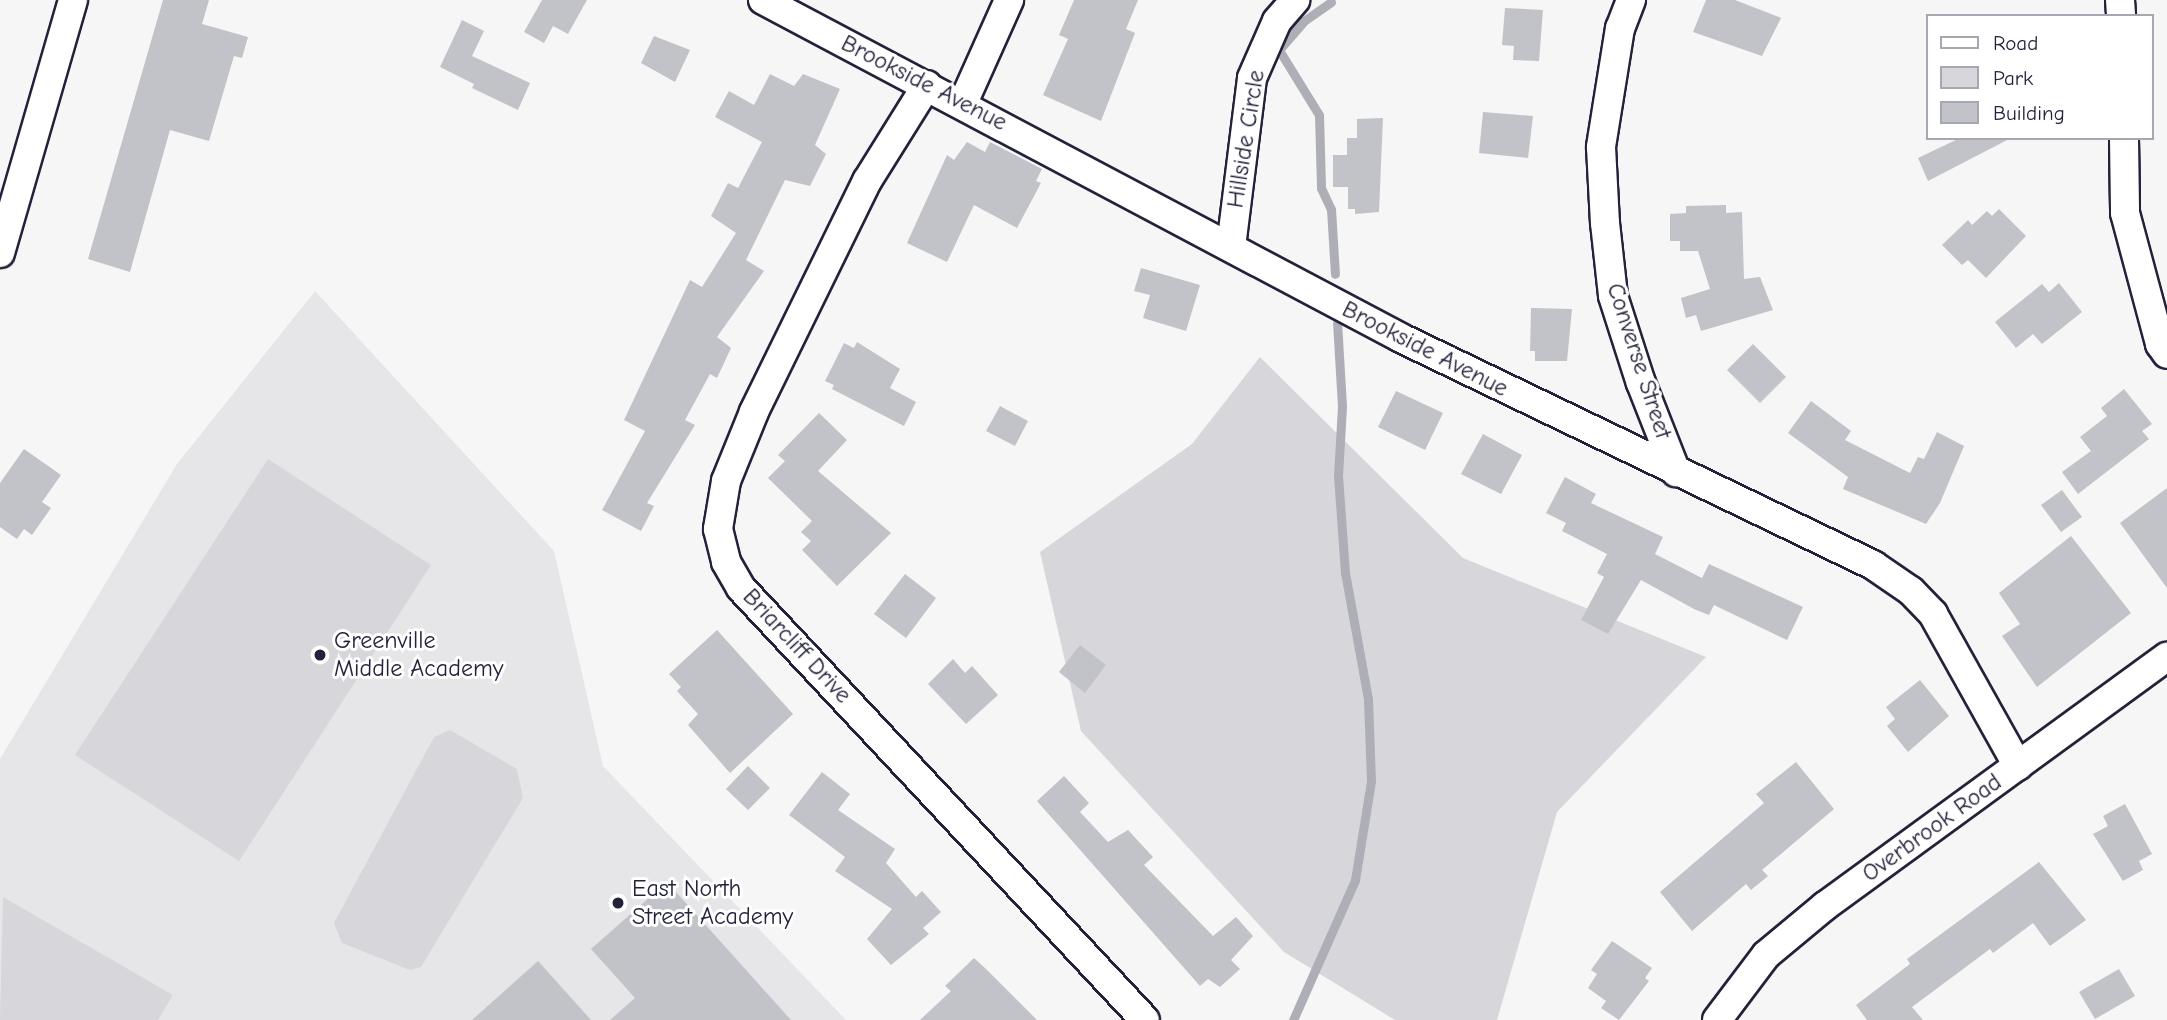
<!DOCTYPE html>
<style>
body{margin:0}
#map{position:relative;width:2167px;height:1020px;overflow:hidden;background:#f6f6f7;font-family:"Comic Neue",sans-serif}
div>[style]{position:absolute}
.built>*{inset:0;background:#e6e6e9}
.green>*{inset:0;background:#d7d7db}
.stream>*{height:9px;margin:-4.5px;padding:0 4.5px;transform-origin:4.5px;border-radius:4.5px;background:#aeaeb7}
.building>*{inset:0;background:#c2c2c9}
.roads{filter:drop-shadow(2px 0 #22223b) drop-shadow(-2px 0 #22223b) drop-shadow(0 2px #22223b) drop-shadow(0 -2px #22223b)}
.minor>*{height:28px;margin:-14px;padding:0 14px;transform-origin:14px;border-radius:14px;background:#fff}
.dots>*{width:19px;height:19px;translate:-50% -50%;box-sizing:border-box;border:4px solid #fff;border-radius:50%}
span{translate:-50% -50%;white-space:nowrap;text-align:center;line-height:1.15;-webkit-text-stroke:6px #fff;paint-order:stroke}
.street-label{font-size:24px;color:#22223b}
.poi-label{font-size:24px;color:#22223b}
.left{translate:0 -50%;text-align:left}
.legend{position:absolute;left:1926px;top:14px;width:228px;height:126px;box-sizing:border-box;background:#fff;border:2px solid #a7a7b1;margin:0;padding:9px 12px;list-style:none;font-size:21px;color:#22223b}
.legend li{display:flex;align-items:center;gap:14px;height:35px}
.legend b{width:35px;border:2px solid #a7a7b1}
</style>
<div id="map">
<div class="built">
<i style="clip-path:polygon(315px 291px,554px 551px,603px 766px,846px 1020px,0 1020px,0 759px,177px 464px)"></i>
</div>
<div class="green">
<i style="clip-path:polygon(1260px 357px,1463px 558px,1706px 657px,1557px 812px,1497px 1020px,1395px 1020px,1284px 952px,1081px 731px,1040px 552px,1192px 444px)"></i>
<i style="clip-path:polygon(268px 459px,431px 565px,239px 861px,75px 755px)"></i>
<i style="clip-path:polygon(450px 730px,517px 769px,523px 798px,421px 967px,410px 970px,342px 943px,334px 923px,434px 737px)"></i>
<i style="clip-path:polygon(3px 897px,173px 995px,158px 1020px,0 1020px)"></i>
</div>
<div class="stream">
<i style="left:1331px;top:2px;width:33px;rotate:145deg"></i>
<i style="left:1304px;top:21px;width:38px;rotate:131deg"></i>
<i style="left:1279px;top:50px;width:76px;rotate:58.4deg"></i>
<i style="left:1319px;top:115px;width:73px;rotate:88.4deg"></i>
<i style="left:1321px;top:188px;width:23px;rotate:65deg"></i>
<i style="left:1331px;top:209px;width:65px;rotate:86.5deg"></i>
<i style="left:1293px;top:1020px;width:153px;rotate:-66.1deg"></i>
<i style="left:1355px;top:880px;width:100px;rotate:-80.8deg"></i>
<i style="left:1371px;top:781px;width:82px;rotate:-92.1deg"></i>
<i style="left:1368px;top:699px;width:128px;rotate:-100.3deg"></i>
<i style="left:1345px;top:573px;width:97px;rotate:-94.1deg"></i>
<i style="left:1338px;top:476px;width:70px;rotate:-86.7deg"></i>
<i style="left:1342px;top:406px;width:83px;rotate:-93.4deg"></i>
</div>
<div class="building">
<i style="clip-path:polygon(163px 0,209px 0,202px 24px,248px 37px,242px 58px,234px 56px,209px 141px,170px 130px,130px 272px,88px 259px)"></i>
<i style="clip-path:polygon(542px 0,587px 0,568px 34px,553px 26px,544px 43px,524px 32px)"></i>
<i style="clip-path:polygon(1074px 0,1138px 0,1126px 29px,1135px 33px,1101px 121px,1043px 95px,1068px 39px,1059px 35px)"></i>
<i style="clip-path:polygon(1706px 0,1735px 0,1781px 18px,1762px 56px,1693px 32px)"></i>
<i style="clip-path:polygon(1505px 8px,1543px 10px,1539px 61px,1513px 60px,1514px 46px,1502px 45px)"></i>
<i style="clip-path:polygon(462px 20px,484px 31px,472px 56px,530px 83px,518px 110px,472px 88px,474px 84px,440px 67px)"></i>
<i style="clip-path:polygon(654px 36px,690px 50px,675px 82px,641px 63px)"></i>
<i style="clip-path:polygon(770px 74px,794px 86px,803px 74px,840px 89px,815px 145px,826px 154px,810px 186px,785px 180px,746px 260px,764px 271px,717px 337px,731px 348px,717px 378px,710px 374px,685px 420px,695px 425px,647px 503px,654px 506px,641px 531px,602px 510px,645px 431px,624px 420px,690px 280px,702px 287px,736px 233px,711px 216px,728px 183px,738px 188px,762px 142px,715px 117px,729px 91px,754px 105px)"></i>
<i style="clip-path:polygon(1483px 112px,1533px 116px,1528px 158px,1479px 153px)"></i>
<i style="clip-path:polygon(1383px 118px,1379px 212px,1355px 214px,1355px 209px,1348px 209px,1348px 187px,1333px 187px,1333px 155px,1347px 155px,1347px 138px,1357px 138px,1357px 119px)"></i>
<i style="clip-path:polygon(1960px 138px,2011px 138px,1928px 181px,1918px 158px)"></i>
<i style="clip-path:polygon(967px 142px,985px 152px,990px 142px,1042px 169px,1036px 181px,1041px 183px,1017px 228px,974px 205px,947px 262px,907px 243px,947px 155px,954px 160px)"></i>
<i style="clip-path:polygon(1726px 205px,1726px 213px,1742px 212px,1744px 279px,1760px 277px,1773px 310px,1701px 331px,1696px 315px,1686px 318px,1681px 298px,1710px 289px,1698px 251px,1680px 251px,1680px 241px,1670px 241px,1670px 214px,1686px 213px,1686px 206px)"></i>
<i style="clip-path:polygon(1999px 209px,2026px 236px,1986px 278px,1968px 260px,1962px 265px,1942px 245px,1968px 220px,1972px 225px,1987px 211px,1992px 216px)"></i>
<i style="clip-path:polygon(1141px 268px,1200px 285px,1186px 331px,1143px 318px,1150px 295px,1134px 291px)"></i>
<i style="clip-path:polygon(2059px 283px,2082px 312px,2042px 344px,2033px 334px,2016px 348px,1995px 322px,2042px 284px,2049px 292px)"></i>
<i style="clip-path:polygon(1531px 308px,1572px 309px,1567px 361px,1535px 361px,1535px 351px,1530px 351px)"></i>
<i style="clip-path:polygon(857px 342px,900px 369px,890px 388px,916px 402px,904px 426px,832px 389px,834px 385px,825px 381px,844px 343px,854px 348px)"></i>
<i style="clip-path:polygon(1753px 344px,1786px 377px,1760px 403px,1727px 370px)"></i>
<i style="clip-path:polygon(2124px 389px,2152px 424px,2142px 431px,2149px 439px,2078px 494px,2062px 472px,2091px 451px,2080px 437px,2107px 416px,2101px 408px)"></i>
<i style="clip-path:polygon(1396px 391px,1443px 413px,1425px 450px,1378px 427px)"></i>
<i style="clip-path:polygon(1811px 401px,1851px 431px,1845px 440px,1910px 473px,1918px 457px,1924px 459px,1937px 432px,1964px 446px,1940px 503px,1926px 524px,1843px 489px,1848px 477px,1788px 433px)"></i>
<i style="clip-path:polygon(1000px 406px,1028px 421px,1015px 446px,986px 431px)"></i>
<i style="clip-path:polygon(819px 413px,847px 440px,818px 471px,891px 533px,837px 586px,802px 550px,811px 541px,801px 532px,812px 521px,768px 478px,785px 461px,778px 455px)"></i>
<i style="clip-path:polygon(1483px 434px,1522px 455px,1501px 494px,1461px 474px)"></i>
<i style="clip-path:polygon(24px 449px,61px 475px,42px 502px,51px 508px,32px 535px,24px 529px,17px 539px,0 527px,0 483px)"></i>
<i style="clip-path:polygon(1565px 477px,1596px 494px,1591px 503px,1663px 537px,1655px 554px,1702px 578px,1709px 564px,1803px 607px,1787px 640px,1714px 605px,1709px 615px,1694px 609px,1641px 580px,1608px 634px,1581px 620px,1604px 577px,1597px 573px,1607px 554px,1562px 531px,1566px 523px,1546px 513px)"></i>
<i style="clip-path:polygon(2167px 488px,2167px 588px,2120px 523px)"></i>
<i style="clip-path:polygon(2062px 490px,2082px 517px,2061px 532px,2041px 505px)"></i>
<i style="clip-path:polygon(2071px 536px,2131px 613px,2037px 687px,2002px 636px,2020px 624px,1999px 593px)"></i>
<i style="clip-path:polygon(905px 574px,936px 598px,906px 638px,874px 614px)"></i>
<i style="clip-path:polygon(717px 630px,793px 714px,730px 773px,688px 725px,698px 714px,677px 691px,681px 687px,669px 674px)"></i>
<i style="clip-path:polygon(1080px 645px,1106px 665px,1085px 693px,1059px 672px)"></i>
<i style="clip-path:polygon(953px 659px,965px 673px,972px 666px,998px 695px,966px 724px,928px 684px)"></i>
<i style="clip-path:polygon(1920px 680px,1949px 716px,1908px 752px,1887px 726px,1895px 719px,1886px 707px)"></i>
<i style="clip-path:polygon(1796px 762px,1834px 809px,1762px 870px,1768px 876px,1751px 890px,1746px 884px,1692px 931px,1660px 892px,1764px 803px,1756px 794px)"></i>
<i style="clip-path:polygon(748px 766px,770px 788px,748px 810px,726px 789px)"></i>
<i style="clip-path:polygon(822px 772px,850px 794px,838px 810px,895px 849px,886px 863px,916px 897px,922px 891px,941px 912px,923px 928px,929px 934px,891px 965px,867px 939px,892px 909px,835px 871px,845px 857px,789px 815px)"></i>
<i style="clip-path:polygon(1064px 776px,1089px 803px,1080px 812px,1108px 842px,1128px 830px,1153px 857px,1144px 865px,1213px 936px,1236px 917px,1253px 936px,1231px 960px,1240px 969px,1220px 987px,1208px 979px,1200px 986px,1037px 801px)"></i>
<i style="clip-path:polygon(2125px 804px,2152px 854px,2139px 861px,2143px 870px,2123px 881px,2093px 834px,2108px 826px,2103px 816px)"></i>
<i style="clip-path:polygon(2039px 862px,2086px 920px,2050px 946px,2033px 923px,1993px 953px,1990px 949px,1912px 1007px,1923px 1020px,1867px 1020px,1856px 1005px,1910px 964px,1907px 959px)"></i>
<i style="clip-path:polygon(667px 882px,791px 1020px,610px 1020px,635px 998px,591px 949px)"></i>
<i style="clip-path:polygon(1612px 941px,1652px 968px,1645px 978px,1649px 981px,1619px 1020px,1601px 1008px,1606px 1001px,1588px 988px,1597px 974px,1591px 970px)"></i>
<i style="clip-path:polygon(974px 958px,986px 969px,1037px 1020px,920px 1020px,951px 991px,945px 986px)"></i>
<i style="clip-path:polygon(538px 961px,591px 1020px,472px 1020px)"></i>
<i style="clip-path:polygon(2119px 969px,2135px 996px,2095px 1019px,2079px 992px)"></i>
</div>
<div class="roads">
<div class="minor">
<i style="left:763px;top:0;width:722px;rotate:27.91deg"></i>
<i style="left:1401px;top:338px;width:524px;rotate:25.68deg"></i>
<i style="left:1873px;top:565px;width:46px;rotate:34.4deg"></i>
<i style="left:1911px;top:591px;width:32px;rotate:46deg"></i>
<i style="left:1933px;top:614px;width:174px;rotate:60.8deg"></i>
<i style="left:1631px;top:0;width:30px;rotate:111deg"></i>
<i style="left:1620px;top:28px;width:121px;rotate:99.1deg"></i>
<i style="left:1601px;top:147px;width:76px;rotate:87deg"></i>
<i style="left:1605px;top:223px;width:73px;rotate:83.7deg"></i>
<i style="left:1613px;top:296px;width:91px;rotate:72.2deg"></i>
<i style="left:1641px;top:383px;width:96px;rotate:68.5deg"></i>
<i style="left:2120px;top:0;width:16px;rotate:86deg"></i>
<i style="left:927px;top:85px;width:113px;rotate:122deg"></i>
<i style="left:867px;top:181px;width:257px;rotate:116.1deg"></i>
<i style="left:754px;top:412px;width:74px;rotate:112.1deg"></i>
<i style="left:726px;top:481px;width:49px;rotate:99.5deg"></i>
<i style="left:718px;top:529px;width:34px;rotate:76deg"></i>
<i style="left:726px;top:562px;width:30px;rotate:60deg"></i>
<i style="left:741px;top:588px;width:591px;rotate:46.92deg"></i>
<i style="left:963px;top:103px;width:113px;rotate:-65.9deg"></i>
<i style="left:2124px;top:138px;width:75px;rotate:89.2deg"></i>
<i style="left:2125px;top:213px;width:136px;rotate:75deg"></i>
<i style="left:2160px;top:344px;width:12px;rotate:55deg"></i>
<i style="left:1231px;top:247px;width:170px;rotate:-82.9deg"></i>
<i style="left:1252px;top:78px;width:62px;rotate:-66.3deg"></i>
<i style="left:1277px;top:21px;width:28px;rotate:-49deg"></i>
<i style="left:0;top:253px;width:263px;rotate:-73.9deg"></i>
<i style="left:1717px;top:1020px;width:81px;rotate:-53deg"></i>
<i style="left:1766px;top:955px;width:77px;rotate:-39.7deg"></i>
<i style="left:1825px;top:906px;width:423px;rotate:-36.1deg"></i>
</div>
</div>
<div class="dots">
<i style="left:320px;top:655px;background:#22223b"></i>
<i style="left:618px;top:903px;background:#22223b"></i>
</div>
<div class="street-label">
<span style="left:924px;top:83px;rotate:27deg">Brookside Avenue</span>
<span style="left:1246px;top:139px;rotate:-81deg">Hillside Circle</span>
<span style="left:1425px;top:349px;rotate:27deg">Brookside Avenue</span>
<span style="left:1639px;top:361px;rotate:72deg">Converse Street</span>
<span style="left:797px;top:646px;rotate:47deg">Briarcliff Drive</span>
<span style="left:1932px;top:828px;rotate:-36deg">Overbrook Road</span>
</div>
<div class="poi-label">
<span class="left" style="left:334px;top:655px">Greenville<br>Middle Academy</span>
<span class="left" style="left:632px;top:903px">East North<br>Street Academy</span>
</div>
<ul class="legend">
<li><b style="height:9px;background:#fff"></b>Road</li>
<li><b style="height:19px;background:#d7d7db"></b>Park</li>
<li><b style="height:19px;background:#c2c2c9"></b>Building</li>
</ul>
</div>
